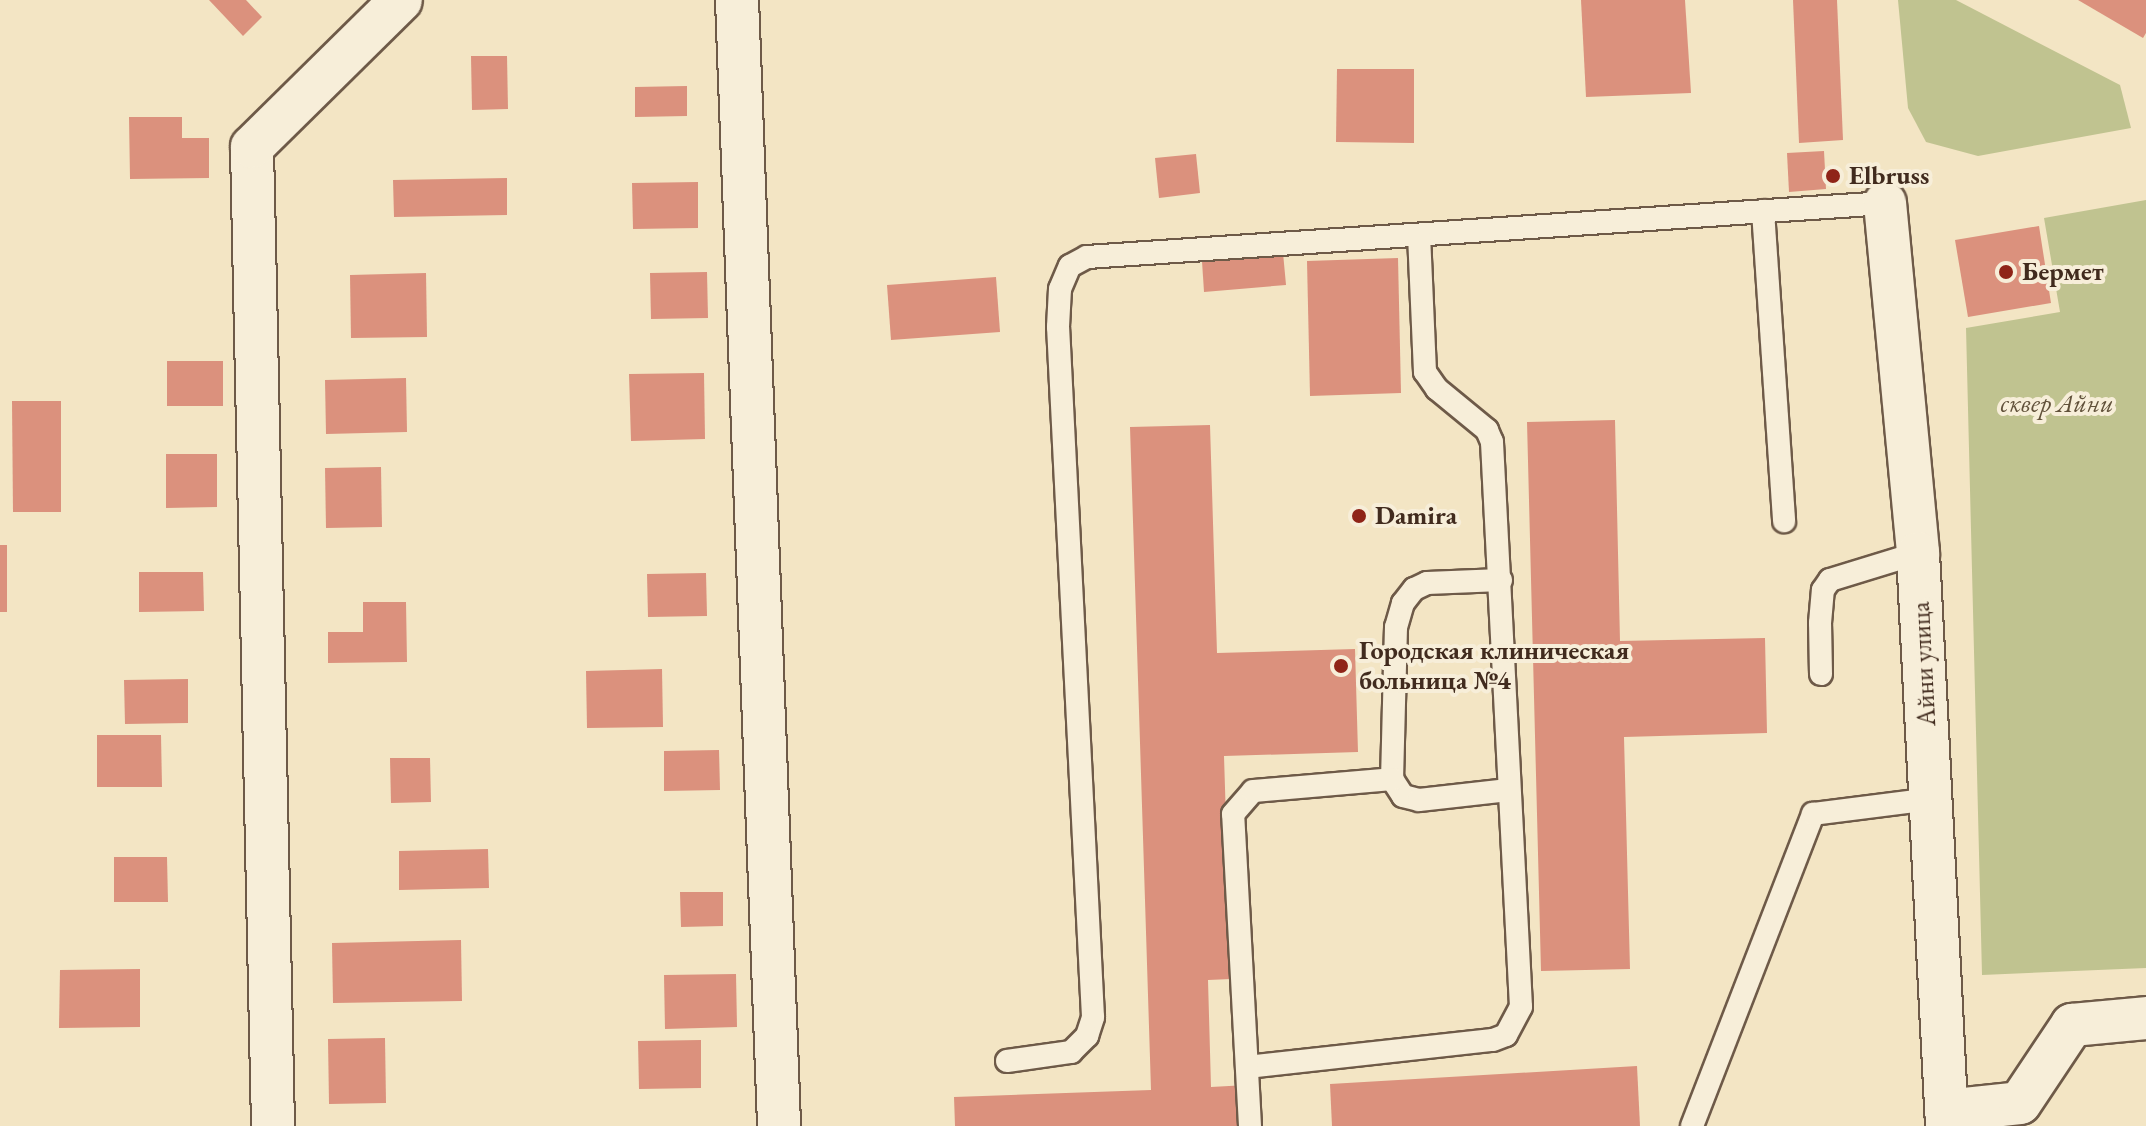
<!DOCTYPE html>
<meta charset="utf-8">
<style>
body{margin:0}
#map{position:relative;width:2146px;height:1126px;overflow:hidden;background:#f3e5c4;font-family:"EB Garamond",serif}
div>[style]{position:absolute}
.green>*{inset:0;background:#c0c390}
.building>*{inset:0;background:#db917d}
.roads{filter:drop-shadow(2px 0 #6e5a48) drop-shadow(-2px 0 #6e5a48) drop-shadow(0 2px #6e5a48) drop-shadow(0 -2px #6e5a48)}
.lane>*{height:22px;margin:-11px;padding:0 11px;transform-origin:11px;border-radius:11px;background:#f7eed9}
.street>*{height:42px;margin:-21px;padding:0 21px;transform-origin:21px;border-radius:21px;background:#f7eed9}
.dots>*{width:22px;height:22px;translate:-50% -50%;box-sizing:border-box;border:4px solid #f7eed9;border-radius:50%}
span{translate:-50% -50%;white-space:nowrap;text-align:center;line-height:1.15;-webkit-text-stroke:8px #f7eed9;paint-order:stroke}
.poi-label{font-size:26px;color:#412b1e;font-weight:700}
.left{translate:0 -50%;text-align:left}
.park-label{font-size:26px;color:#61513a;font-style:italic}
.street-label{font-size:26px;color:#412b1e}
</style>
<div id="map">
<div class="green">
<i style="clip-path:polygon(1898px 0,1956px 0,2120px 85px,2131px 128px,1978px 156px,1926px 142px,1908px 108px)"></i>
<i style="clip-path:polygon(2146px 200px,2146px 968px,1982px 975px,1966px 328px,2060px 312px,2044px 218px)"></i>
</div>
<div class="building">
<i style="clip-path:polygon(209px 0,246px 0,262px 17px,243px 36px)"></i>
<i style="clip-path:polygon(1581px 0,1685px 0,1691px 93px,1586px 97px)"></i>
<i style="clip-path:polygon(1793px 0,1837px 0,1843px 140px,1799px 143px)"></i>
<i style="clip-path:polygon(2078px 0,2146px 0,2146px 33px,2143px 38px)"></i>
<i style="clip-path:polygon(471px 56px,507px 56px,508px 109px,472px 110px)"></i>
<i style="clip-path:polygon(1337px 69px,1414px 69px,1414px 143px,1336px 142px)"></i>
<i style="clip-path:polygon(687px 86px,687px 116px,635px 117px,635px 87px)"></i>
<i style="clip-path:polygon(129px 117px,182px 117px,182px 138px,209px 138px,209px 178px,130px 179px)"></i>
<i style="clip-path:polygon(1824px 151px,1826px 189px,1789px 192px,1787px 153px)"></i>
<i style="clip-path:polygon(1196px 154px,1200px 193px,1159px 198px,1155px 158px)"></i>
<i style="clip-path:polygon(507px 178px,507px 215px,394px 217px,393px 180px)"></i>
<i style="clip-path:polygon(698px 182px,698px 228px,633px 229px,632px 183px)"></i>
<i style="clip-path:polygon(2039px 226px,2051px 303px,1968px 317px,1955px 240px)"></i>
<i style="clip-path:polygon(1283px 253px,1286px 285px,1204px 292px,1202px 261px)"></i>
<i style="clip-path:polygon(1398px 258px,1401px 393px,1310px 396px,1307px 261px)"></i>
<i style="clip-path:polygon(707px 272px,708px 318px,651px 319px,650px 273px)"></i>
<i style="clip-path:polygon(426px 273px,427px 337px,351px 338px,350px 275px)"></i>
<i style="clip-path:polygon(996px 277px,1000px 332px,891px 340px,887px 285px)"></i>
<i style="clip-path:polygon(167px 361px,223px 361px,223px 406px,167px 406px)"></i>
<i style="clip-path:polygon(704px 373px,705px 439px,631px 441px,629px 374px)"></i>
<i style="clip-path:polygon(406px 378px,407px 432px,326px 434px,325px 380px)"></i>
<i style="clip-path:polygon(12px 401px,61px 401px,61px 512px,13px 512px)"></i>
<i style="clip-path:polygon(1615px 420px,1620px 641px,1765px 638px,1767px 733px,1624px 737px,1630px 969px,1541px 971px,1527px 422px)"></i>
<i style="clip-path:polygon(1210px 425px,1217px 653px,1355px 649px,1358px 752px,1224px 756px,1231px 979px,1208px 980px,1211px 1087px,1247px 1085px,1249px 1126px,955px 1126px,954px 1097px,1151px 1090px,1130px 427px)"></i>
<i style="clip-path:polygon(166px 454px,217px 454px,217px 507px,166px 508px)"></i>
<i style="clip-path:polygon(381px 467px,382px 527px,326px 528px,325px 468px)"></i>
<i style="clip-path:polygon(0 545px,7px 545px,7px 612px,0 612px)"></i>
<i style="clip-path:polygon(139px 572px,203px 572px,204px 611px,139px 612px)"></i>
<i style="clip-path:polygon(706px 573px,707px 616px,648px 617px,647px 574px)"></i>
<i style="clip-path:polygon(363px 602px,406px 602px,407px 662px,328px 663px,328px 632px,363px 632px)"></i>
<i style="clip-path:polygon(662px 669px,663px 727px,587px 728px,586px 671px)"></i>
<i style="clip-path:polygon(188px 679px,188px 723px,125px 724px,124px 680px)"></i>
<i style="clip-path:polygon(97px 735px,161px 735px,162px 787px,97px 787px)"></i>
<i style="clip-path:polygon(719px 750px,720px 790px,664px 791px,664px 751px)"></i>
<i style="clip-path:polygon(390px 758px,430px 758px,431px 802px,391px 803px)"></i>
<i style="clip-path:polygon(488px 849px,489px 888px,399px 890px,399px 851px)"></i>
<i style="clip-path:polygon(114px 857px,167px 857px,168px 902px,114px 902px)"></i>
<i style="clip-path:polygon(680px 892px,723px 892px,723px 926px,681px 927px)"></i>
<i style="clip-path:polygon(461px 940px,462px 1001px,333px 1003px,332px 943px)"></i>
<i style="clip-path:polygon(140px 969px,140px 1027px,59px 1028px,60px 970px)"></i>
<i style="clip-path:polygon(736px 974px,737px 1027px,665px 1029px,664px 975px)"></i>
<i style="clip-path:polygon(385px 1038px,386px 1103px,329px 1104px,328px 1039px)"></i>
<i style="clip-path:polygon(701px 1040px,701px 1088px,639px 1089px,638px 1041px)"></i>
<i style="clip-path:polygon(1637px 1066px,1640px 1126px,1332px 1126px,1330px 1084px)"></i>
</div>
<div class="roads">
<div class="lane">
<i style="left:1763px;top:211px;width:311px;rotate:86.1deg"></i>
<i style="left:1501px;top:580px;width:74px;rotate:177.7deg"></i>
<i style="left:1427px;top:583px;width:14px;rotate:155deg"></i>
<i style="left:1414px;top:589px;width:18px;rotate:128deg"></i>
<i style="left:1403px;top:603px;width:25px;rotate:106deg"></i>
<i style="left:1396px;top:627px;width:152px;rotate:91.5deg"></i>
<i style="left:1392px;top:779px;width:20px;rotate:57deg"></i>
<i style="left:1403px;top:796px;width:16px;rotate:14deg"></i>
<i style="left:1419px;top:800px;width:90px;rotate:-6.4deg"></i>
<i style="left:1821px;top:674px;width:51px;rotate:-91.1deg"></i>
<i style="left:1820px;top:623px;width:33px;rotate:-85deg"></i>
<i style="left:1823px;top:590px;width:12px;rotate:-55deg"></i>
<i style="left:1830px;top:580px;width:92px;rotate:-17.1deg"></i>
<i style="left:1007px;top:1061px;width:65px;rotate:-8deg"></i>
<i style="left:1071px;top:1052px;width:23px;rotate:-45deg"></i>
<i style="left:1087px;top:1036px;width:20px;rotate:-72deg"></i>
<i style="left:1093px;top:1017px;width:691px;rotate:-92.9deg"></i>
<i style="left:1058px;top:327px;width:38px;rotate:-87deg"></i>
<i style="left:1060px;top:289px;width:25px;rotate:-67deg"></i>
<i style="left:1070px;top:266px;width:19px;rotate:-28deg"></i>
<i style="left:1087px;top:257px;width:800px;rotate:-3.87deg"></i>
<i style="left:1247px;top:1067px;width:247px;rotate:-6.3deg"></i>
<i style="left:1493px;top:1040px;width:14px;rotate:-21deg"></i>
<i style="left:1506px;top:1035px;width:32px;rotate:-62deg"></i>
<i style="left:1521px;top:1007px;width:566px;rotate:-92.94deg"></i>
<i style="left:1492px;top:442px;width:13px;rotate:-113deg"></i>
<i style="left:1487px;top:430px;width:65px;rotate:-140.6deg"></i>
<i style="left:1437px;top:389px;width:21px;rotate:-125deg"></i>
<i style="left:1425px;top:372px;width:137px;rotate:-92.5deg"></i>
<i style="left:1250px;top:1126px;width:312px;rotate:-93.1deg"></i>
<i style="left:1233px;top:814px;width:30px;rotate:-49deg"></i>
<i style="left:1253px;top:791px;width:140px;rotate:-4.9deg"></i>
<i style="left:1692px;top:1126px;width:335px;rotate:-68.8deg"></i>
<i style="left:1813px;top:814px;width:119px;rotate:-7.2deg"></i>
</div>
<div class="street">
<i style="left:737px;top:0;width:1127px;rotate:87.86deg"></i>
<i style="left:1885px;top:203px;width:352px;rotate:84.6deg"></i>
<i style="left:1918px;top:553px;width:574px;rotate:87.1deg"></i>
<i style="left:1946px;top:1111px;width:74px;rotate:-6.2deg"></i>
<i style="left:2020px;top:1103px;width:94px;rotate:-56.3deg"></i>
<i style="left:2072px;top:1025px;width:74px;rotate:-5.4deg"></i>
<i style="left:273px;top:1126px;width:979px;rotate:-91.23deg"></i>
<i style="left:252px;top:147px;width:209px;rotate:-44.6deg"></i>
</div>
</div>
<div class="dots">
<i style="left:1833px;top:176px;background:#8f2418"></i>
<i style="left:2006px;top:272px;background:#8f2418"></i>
<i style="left:1359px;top:516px;background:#8f2418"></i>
<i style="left:1341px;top:666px;background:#8f2418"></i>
</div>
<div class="poi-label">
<span class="left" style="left:1849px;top:176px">Elbruss</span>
<span class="left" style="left:2022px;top:272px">Бермет</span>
<span class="left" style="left:1375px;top:516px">Damira</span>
<span class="left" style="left:1359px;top:666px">Городская клиническая<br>больница №4</span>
</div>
<div class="park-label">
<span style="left:2057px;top:404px">сквер Айни</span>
</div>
<div class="street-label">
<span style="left:1924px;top:664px;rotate:-93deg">Айни улица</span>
</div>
</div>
